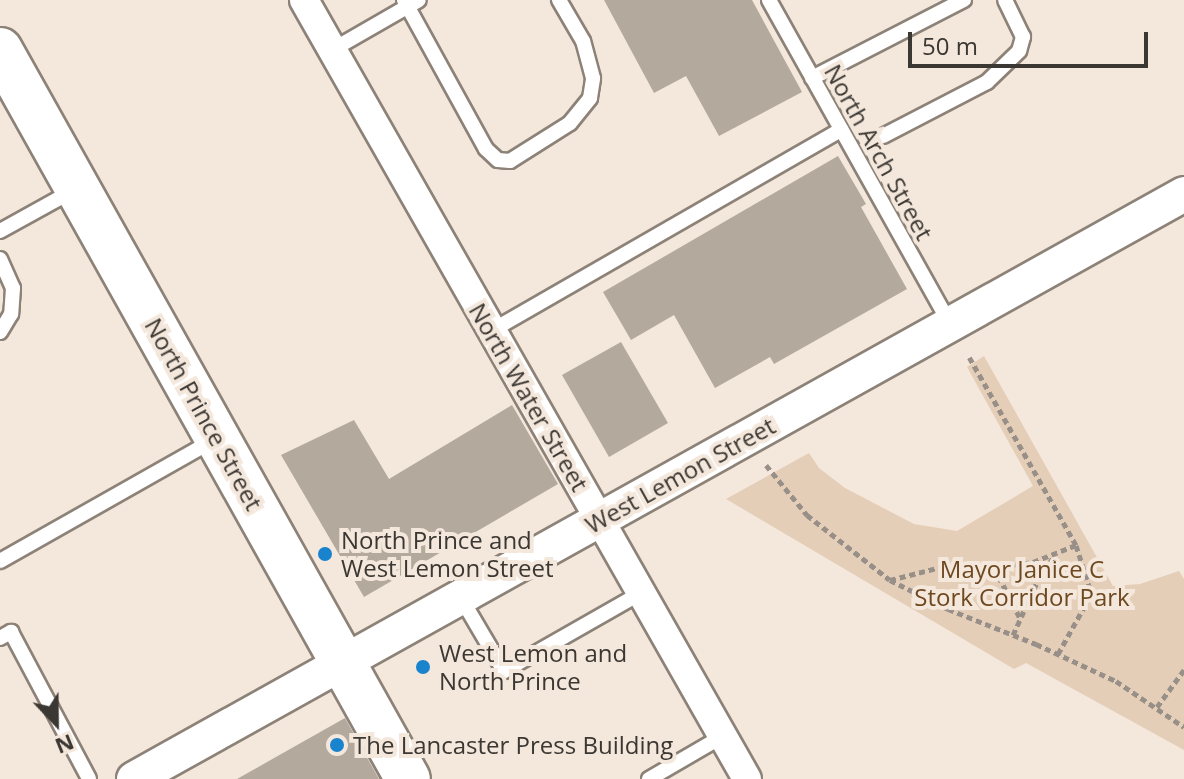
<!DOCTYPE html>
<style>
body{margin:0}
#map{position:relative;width:1184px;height:779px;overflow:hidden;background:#f4e7dc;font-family:"Open Sans",sans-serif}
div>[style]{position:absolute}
.green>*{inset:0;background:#e5ceb7}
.building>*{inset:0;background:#b4a99d}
.path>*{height:5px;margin-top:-2.5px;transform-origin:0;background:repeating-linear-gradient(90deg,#989088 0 6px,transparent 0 10px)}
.roads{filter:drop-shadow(2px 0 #8d8277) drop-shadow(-2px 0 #8d8277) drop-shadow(0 2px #8d8277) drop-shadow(0 -2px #8d8277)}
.service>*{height:14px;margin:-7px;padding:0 7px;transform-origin:7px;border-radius:7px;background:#fff}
.minor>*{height:28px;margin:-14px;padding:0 14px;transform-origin:14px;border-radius:14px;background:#fff}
.tertiary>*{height:34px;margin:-17px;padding:0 17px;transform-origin:17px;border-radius:17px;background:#fff}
.trunk>*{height:44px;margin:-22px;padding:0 22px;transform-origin:22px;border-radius:22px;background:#fff}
.dots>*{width:22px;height:22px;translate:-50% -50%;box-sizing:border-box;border:4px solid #f4e7dc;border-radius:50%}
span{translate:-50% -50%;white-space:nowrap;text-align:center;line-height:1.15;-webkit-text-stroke:8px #f4e7dc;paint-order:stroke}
.street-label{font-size:24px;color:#3b3732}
.poi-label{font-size:24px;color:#3b3732}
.left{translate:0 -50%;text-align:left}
.park-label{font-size:24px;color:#6e4920}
.north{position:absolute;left:16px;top:683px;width:80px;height:80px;-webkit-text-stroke:6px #f4e7dc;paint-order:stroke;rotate:158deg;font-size:22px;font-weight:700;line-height:32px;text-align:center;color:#3b3732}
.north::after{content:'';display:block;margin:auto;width:28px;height:36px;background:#3b3732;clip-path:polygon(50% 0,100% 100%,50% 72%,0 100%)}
.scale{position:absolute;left:908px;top:32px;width:240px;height:36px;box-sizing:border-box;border:4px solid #3b3732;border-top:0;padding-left:10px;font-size:24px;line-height:28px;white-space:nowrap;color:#3b3732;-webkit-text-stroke:6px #f4e7dc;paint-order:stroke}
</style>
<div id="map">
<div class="green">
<i style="clip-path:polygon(984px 356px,1113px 586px,1140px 584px,1179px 571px,1184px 579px,1184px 750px,1026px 663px,1014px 669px,726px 499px,809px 453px,819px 468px,845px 488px,914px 524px,957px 531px,1033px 486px,967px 367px)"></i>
</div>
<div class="building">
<i style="clip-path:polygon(604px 0,752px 0,802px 92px,719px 136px,686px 76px,654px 93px)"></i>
<i style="clip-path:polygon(838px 156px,866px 204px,861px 207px,907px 289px,774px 364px,770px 357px,715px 388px,674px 315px,631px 340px,603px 292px)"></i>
<i style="clip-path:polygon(621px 342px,668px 423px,609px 457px,562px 375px)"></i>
<i style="clip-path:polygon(512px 405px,558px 484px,364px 597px,281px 455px,354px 420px,389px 479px)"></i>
<i style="clip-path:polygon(345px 718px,379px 779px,237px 779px)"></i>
</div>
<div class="path">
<i style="left:766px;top:465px;width:65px;rotate:50.6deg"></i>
<i style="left:807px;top:515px;width:105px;rotate:38.1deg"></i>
<i style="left:890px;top:580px;width:65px;rotate:26.6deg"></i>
<i style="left:948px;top:609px;width:95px;rotate:21.7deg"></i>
<i style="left:1036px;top:644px;width:88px;rotate:24.8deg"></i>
<i style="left:1116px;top:681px;width:82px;rotate:34.1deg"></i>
<i style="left:994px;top:567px;width:57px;rotate:63deg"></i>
<i style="left:890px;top:580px;width:53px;rotate:-14.3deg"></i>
<i style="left:941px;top:567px;width:53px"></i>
<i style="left:994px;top:567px;width:39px;rotate:-7deg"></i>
<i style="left:1033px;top:562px;width:46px;rotate:-21.6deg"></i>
<i style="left:1076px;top:545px;width:216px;rotate:-119.6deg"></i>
<i style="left:1013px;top:635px;width:60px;rotate:-65.6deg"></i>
<i style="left:1038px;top:580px;width:29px;rotate:-56deg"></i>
<i style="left:1058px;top:654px;width:62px;rotate:-60.9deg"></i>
<i style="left:1088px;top:600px;width:11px;rotate:-80deg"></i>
<i style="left:1090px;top:589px;width:46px;rotate:-107.7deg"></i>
<i style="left:1157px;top:707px;width:46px;rotate:-53.9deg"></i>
</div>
<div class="roads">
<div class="service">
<i style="left:404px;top:0;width:170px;rotate:61.2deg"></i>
<i style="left:486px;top:149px;width:16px;rotate:43deg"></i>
<i style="left:498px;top:160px;width:12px;rotate:5deg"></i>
<i style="left:510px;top:161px;width:71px;rotate:-32.3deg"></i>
<i style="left:570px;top:123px;width:32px;rotate:-51deg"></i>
<i style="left:590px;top:98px;width:20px;rotate:-81deg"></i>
<i style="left:593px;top:78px;width:38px;rotate:-105deg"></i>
<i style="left:583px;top:41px;width:48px;rotate:-120.3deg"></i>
<i style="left:769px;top:0;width:371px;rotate:60.8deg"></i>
<i style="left:332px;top:50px;width:100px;rotate:-29.9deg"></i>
<i style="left:812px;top:78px;width:171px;rotate:-27.2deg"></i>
<i style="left:883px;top:136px;width:117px;rotate:-27.4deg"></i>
<i style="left:987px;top:82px;width:45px;rotate:-44.1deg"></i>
<i style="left:1019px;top:51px;width:15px;rotate:-74deg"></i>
<i style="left:1023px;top:37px;width:41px;rotate:-115.9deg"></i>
<i style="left:0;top:231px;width:85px;rotate:-29deg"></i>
<i style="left:0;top:259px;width:32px;rotate:66deg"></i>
<i style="left:13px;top:288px;width:26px;rotate:94deg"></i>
<i style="left:11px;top:314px;width:21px;rotate:121deg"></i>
<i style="left:491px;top:331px;width:404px;rotate:-29.9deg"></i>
<i style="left:0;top:561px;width:246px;rotate:-29.5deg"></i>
<i style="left:461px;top:598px;width:85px;rotate:59.5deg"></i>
<i style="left:504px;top:671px;width:158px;rotate:-29.7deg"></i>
<i style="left:0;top:638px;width:13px;rotate:-29deg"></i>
<i style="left:11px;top:632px;width:166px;rotate:62deg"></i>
<i style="left:649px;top:779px;width:86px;rotate:-30.2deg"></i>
</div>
<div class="minor">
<i style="left:304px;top:0;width:896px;rotate:60.37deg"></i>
</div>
<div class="tertiary">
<i style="left:134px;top:779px;width:1202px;rotate:-29.12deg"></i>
</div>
<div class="trunk">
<i style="left:0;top:50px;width:835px;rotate:60.77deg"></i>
</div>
</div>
<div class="dots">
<i style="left:325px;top:554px;background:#1983cd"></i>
<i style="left:423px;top:667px;background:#1983cd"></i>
<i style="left:337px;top:745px;background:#1983cd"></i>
</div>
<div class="street-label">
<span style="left:879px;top:152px;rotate:61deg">North Arch Street</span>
<span style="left:529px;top:397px;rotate:60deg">North Water Street</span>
<span style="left:204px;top:414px;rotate:61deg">North Prince Street</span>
<span style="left:680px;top:475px;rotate:-29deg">West Lemon Street</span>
</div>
<div class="poi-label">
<span class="left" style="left:341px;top:554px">North Prince and<br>West Lemon Street</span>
<span class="left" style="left:439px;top:667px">West Lemon and<br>North Prince</span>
<span class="left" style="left:353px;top:745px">The Lancaster Press Building</span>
</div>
<div class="park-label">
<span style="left:1022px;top:583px">Mayor Janice C<br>Stork Corridor Park</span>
</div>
<div class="north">N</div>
<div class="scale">50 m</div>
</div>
